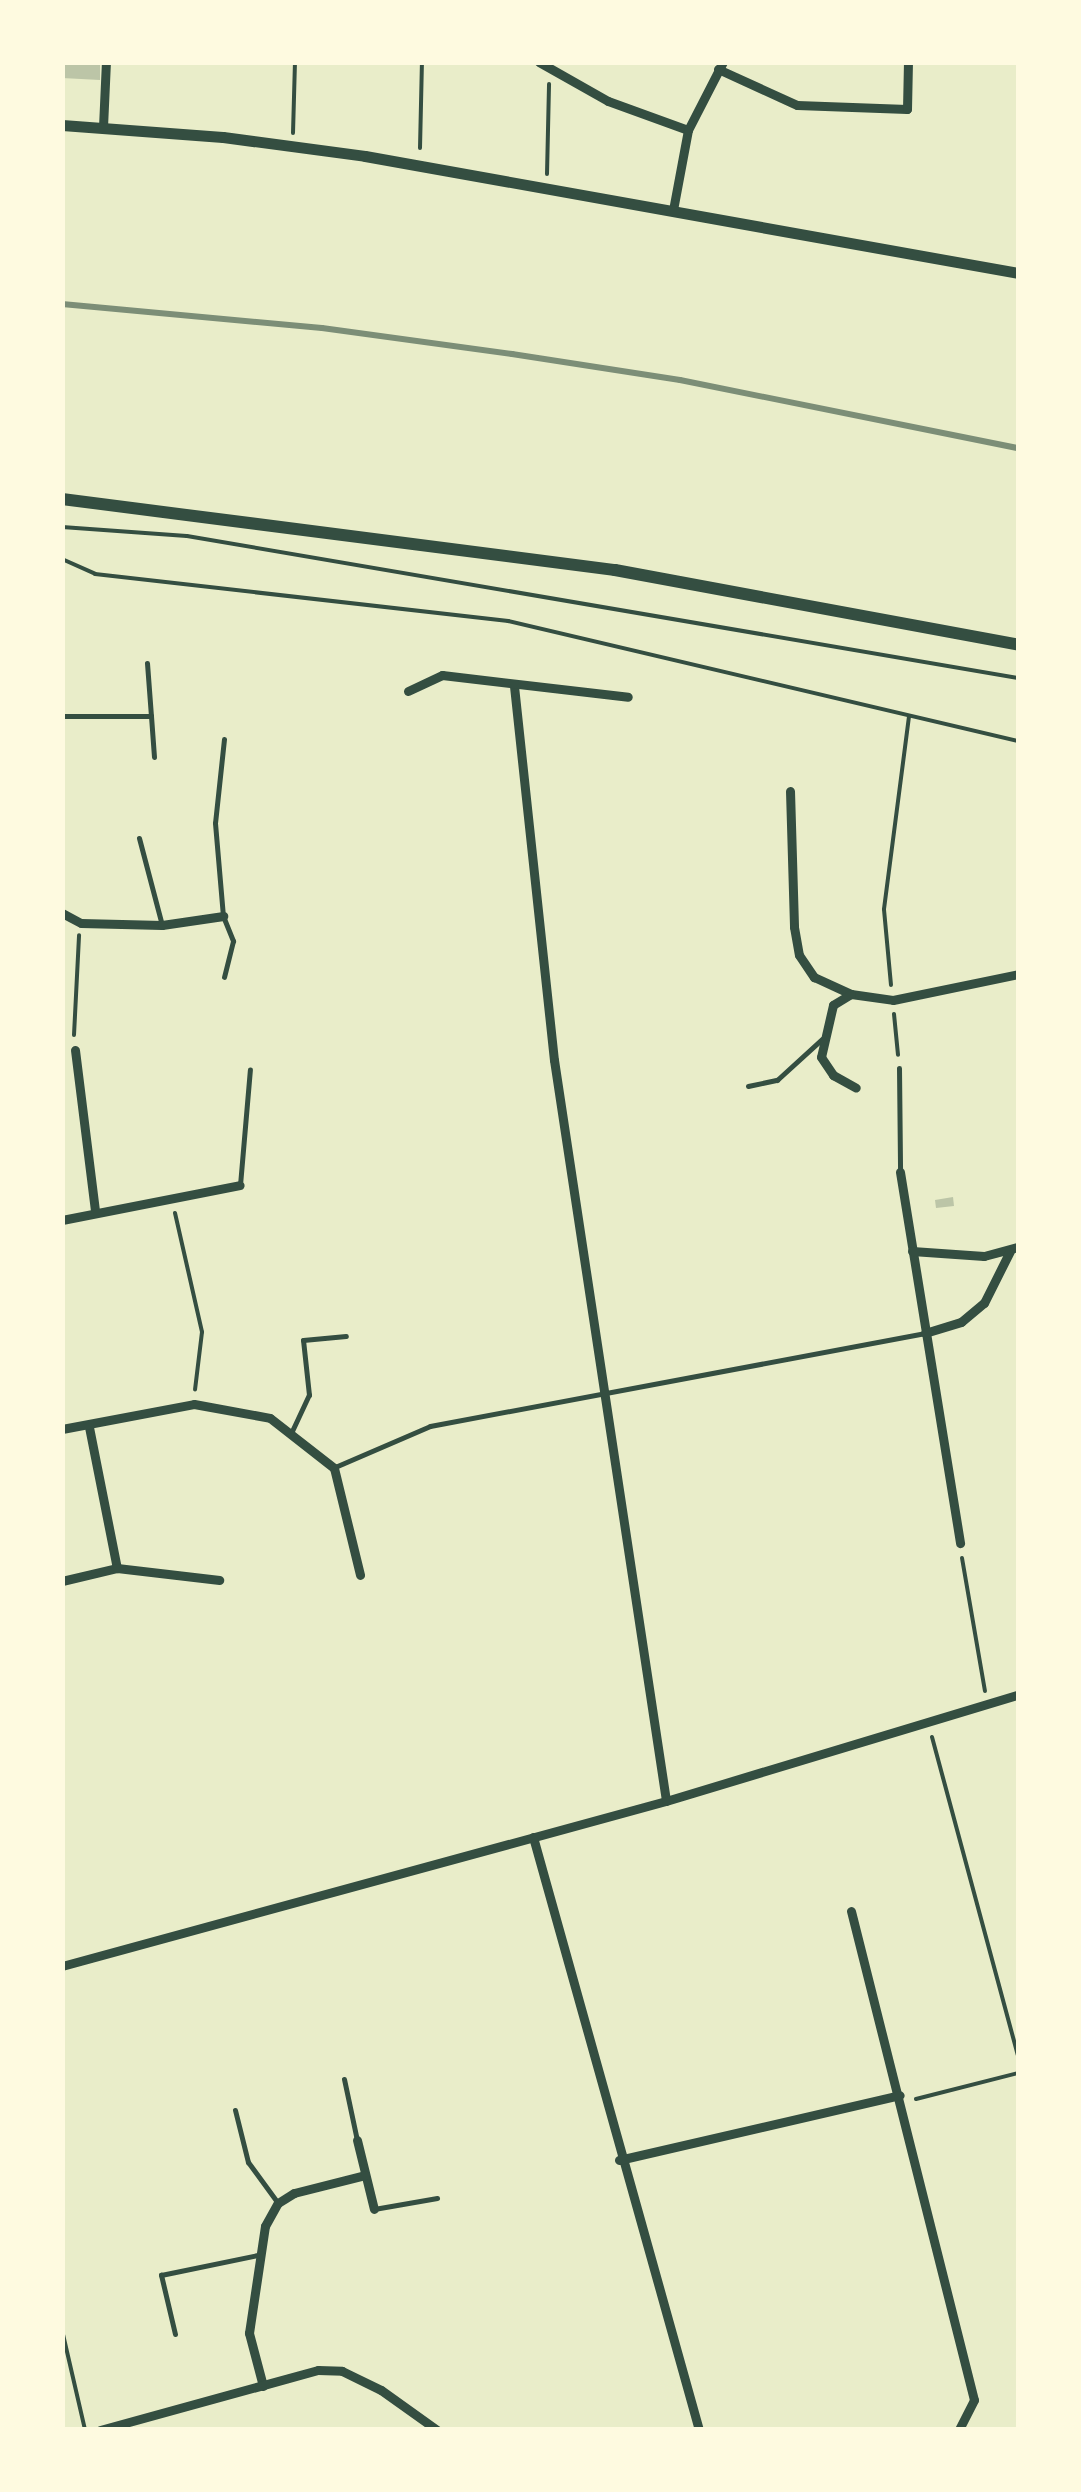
<!DOCTYPE html>
<style>
body{margin:0}
#map{position:relative;width:1081px;height:2492px;overflow:hidden;background:#e9edc9;font-family:Jost,sans-serif}
div>[style]{position:absolute}
.building>*{inset:0;background:#bcc5a7}
.path>*{height:4px;margin:-2px;padding:0 2px;transform-origin:2px;border-radius:2px;background:#344e41}
.service>*{height:5px;margin:-2.5px;padding:0 2.5px;transform-origin:2.5px;border-radius:2.5px;background:#344e41}
.minor>*{height:9px;margin:-4.5px;padding:0 4.5px;transform-origin:4.5px;border-radius:4.5px;background:#344e41}
.tertiary>*{height:11px;margin:-5.5px;padding:0 5.5px;transform-origin:5.5px;border-radius:5.5px;background:#344e41}
.secondary>*{height:12px;margin:-6px;padding:0 6px;transform-origin:6px;border-radius:6px;background:#344e41}
.rail>*{height:6px;margin:-3px;padding:0 3px;transform-origin:3px;border-radius:3px;background:#7c8e77}
span{translate:-50% -50%;white-space:nowrap;text-align:center;line-height:1.15;-webkit-text-stroke:8px #fefae0;paint-order:stroke}
.frame{position:absolute;inset:0;border:65px solid #fefae0;pointer-events:none}
</style>
<div id="map">
<div class="building">
<i style="clip-path:polygon(62px 62px,100px 62px,100px 80px,62px 78px)"></i>
<i style="clip-path:polygon(953px 1197px,954px 1206px,936px 1208px,935px 1200px)"></i>
</div>
<div class="path">
<i style="left:293px;top:133px;width:71px;rotate:-88.4deg"></i>
<i style="left:420px;top:148px;width:86px;rotate:-88.7deg"></i>
<i style="left:547px;top:174px;width:90px;rotate:-88.7deg"></i>
<i style="left:62px;top:527px;width:125px;rotate:4.1deg"></i>
<i style="left:187px;top:536px;width:843px;rotate:9.7deg"></i>
<i style="left:62px;top:559px;width:36px;rotate:24deg"></i>
<i style="left:95px;top:574px;width:416px;rotate:6.5deg"></i>
<i style="left:508px;top:621px;width:524px;rotate:13.24deg"></i>
<i style="left:891px;top:985px;width:76px;rotate:-95.3deg"></i>
<i style="left:884px;top:909px;width:194px;rotate:-82.6deg"></i>
<i style="left:894px;top:1014px;width:41px;rotate:84.4deg"></i>
<i style="left:74px;top:1035px;width:100px;rotate:-87.1deg"></i>
<i style="left:175px;top:1213px;width:122px;rotate:77.2deg"></i>
<i style="left:202px;top:1332px;width:58px;rotate:96.9deg"></i>
<i style="left:962px;top:1558px;width:135px;rotate:80.2deg"></i>
<i style="left:932px;top:1737px;width:329px;rotate:74.9deg"></i>
<i style="left:916px;top:2099px;width:105px;rotate:-14.3deg"></i>
<i style="left:62px;top:2330px;width:103px;rotate:77deg"></i>
</div>
<div class="service">
<i style="left:147px;top:663px;width:53px;rotate:85.7deg"></i>
<i style="left:62px;top:716px;width:89px"></i>
<i style="left:151px;top:716px;width:41px;rotate:85.8deg"></i>
<i style="left:224px;top:739px;width:84px;rotate:96.1deg"></i>
<i style="left:215px;top:823px;width:93px;rotate:85.1deg"></i>
<i style="left:223px;top:916px;width:27px;rotate:68deg"></i>
<i style="left:233px;top:941px;width:37px;rotate:104deg"></i>
<i style="left:139px;top:838px;width:90px;rotate:75.2deg"></i>
<i style="left:899px;top:1068px;width:104px;rotate:89.4deg"></i>
<i style="left:748px;top:1086px;width:30px;rotate:-12deg"></i>
<i style="left:777px;top:1080px;width:61px;rotate:-42.3deg"></i>
<i style="left:240px;top:1185px;width:116px;rotate:-85.1deg"></i>
<i style="left:292px;top:1431px;width:40px;rotate:-65deg"></i>
<i style="left:309px;top:1395px;width:55px;rotate:-96.2deg"></i>
<i style="left:303px;top:1340px;width:43px;rotate:-5.3deg"></i>
<i style="left:335px;top:1467px;width:103px;rotate:-23.3deg"></i>
<i style="left:430px;top:1426px;width:504px;rotate:-10.64deg"></i>
<i style="left:344px;top:2079px;width:62px;rotate:78deg"></i>
<i style="left:235px;top:2110px;width:54px;rotate:76deg"></i>
<i style="left:248px;top:2162px;width:51px;rotate:53.8deg"></i>
<i style="left:374px;top:2209px;width:64px;rotate:-9.9deg"></i>
<i style="left:175px;top:2334px;width:61px;rotate:-103.3deg"></i>
<i style="left:161px;top:2275px;width:99px;rotate:-11.7deg"></i>
</div>
<div class="minor">
<i style="left:539px;top:62px;width:79px;rotate:29.5deg"></i>
<i style="left:608px;top:101px;width:85px;rotate:19.9deg"></i>
<i style="left:718px;top:69px;width:87px;rotate:24.5deg"></i>
<i style="left:797px;top:105px;width:110px;rotate:2.1deg"></i>
<i style="left:907px;top:109px;width:47px;rotate:-88.8deg"></i>
<i style="left:103px;top:127px;width:65px;rotate:-87.4deg"></i>
<i style="left:673px;top:210px;width:81px;rotate:-79.4deg"></i>
<i style="left:688px;top:130px;width:76px;rotate:-62.8deg"></i>
<i style="left:514px;top:686px;width:376px;rotate:83.9deg"></i>
<i style="left:554px;top:1060px;width:749px;rotate:81.4deg"></i>
<i style="left:408px;top:691px;width:38px;rotate:-25deg"></i>
<i style="left:442px;top:675px;width:187px;rotate:6.7deg"></i>
<i style="left:790px;top:791px;width:136px;rotate:88.3deg"></i>
<i style="left:794px;top:927px;width:28px;rotate:80deg"></i>
<i style="left:799px;top:955px;width:27px;rotate:56deg"></i>
<i style="left:814px;top:977px;width:41px;rotate:24.7deg"></i>
<i style="left:851px;top:994px;width:42px;rotate:8.1deg"></i>
<i style="left:893px;top:1000px;width:128px;rotate:-11.7deg"></i>
<i style="left:62px;top:913px;width:21px;rotate:28deg"></i>
<i style="left:81px;top:923px;width:81px;rotate:1.4deg"></i>
<i style="left:162px;top:925px;width:62px;rotate:-8.4deg"></i>
<i style="left:851px;top:994px;width:21px;rotate:149deg"></i>
<i style="left:833px;top:1005px;width:53px;rotate:103deg"></i>
<i style="left:821px;top:1057px;width:22px;rotate:56deg"></i>
<i style="left:833px;top:1075px;width:26px;rotate:29deg"></i>
<i style="left:75px;top:1050px;width:161px;rotate:82.9deg"></i>
<i style="left:900px;top:1172px;width:376px;rotate:80.8deg"></i>
<i style="left:62px;top:1220px;width:181px;rotate:-11.1deg"></i>
<i style="left:912px;top:1251px;width:72px;rotate:4deg"></i>
<i style="left:984px;top:1256px;width:35px;rotate:-15deg"></i>
<i style="left:925px;top:1333px;width:38px;rotate:-17deg"></i>
<i style="left:961px;top:1322px;width:30px;rotate:-40deg"></i>
<i style="left:984px;top:1303px;width:58px;rotate:-63.4deg"></i>
<i style="left:89px;top:1427px;width:144px;rotate:78.8deg"></i>
<i style="left:62px;top:1429px;width:134px;rotate:-10.7deg"></i>
<i style="left:194px;top:1404px;width:77px;rotate:10.4deg"></i>
<i style="left:270px;top:1418px;width:81px;rotate:38deg"></i>
<i style="left:334px;top:1468px;width:110px;rotate:76.3deg"></i>
<i style="left:62px;top:1581px;width:57px;rotate:-13.3deg"></i>
<i style="left:117px;top:1568px;width:103px;rotate:6.7deg"></i>
<i style="left:533px;top:1837px;width:616px;rotate:74.36deg"></i>
<i style="left:851px;top:1911px;width:504px;rotate:75.88deg"></i>
<i style="left:974px;top:2400px;width:34px;rotate:117deg"></i>
<i style="left:62px;top:1966px;width:626px;rotate:-15.28deg"></i>
<i style="left:666px;top:1801px;width:368px;rotate:-16.8deg"></i>
<i style="left:357px;top:2140px;width:71px;rotate:76.2deg"></i>
<i style="left:619px;top:2160px;width:288px;rotate:-13deg"></i>
<i style="left:263px;top:2386px;width:55px;rotate:-104.8deg"></i>
<i style="left:249px;top:2333px;width:108px;rotate:-81.5deg"></i>
<i style="left:265px;top:2226px;width:26px;rotate:-61deg"></i>
<i style="left:278px;top:2203px;width:19px;rotate:-32deg"></i>
<i style="left:294px;top:2193px;width:73px;rotate:-14.2deg"></i>
<i style="left:100px;top:2430px;width:226px;rotate:-15.4deg"></i>
<i style="left:318px;top:2370px;width:24px;rotate:2deg"></i>
<i style="left:342px;top:2371px;width:43px;rotate:26deg"></i>
<i style="left:381px;top:2390px;width:69px;rotate:35.5deg"></i>
</div>
<div class="tertiary">
<i style="left:62px;top:125px;width:161px;rotate:4.3deg"></i>
<i style="left:223px;top:137px;width:143px;rotate:7.6deg"></i>
<i style="left:365px;top:156px;width:663px;rotate:10.16deg"></i>
</div>
<div class="secondary">
<i style="left:62px;top:499px;width:558px;rotate:7.32deg"></i>
<i style="left:615px;top:570px;width:410px;rotate:10.5deg"></i>
</div>
<div class="rail">
<i style="left:62px;top:304px;width:261px;rotate:5.3deg"></i>
<i style="left:322px;top:328px;width:192px;rotate:7.8deg"></i>
<i style="left:512px;top:354px;width:170px;rotate:8.8deg"></i>
<i style="left:680px;top:380px;width:345px;rotate:11.4deg"></i>
</div>
<div class="frame"></div>
</div>
